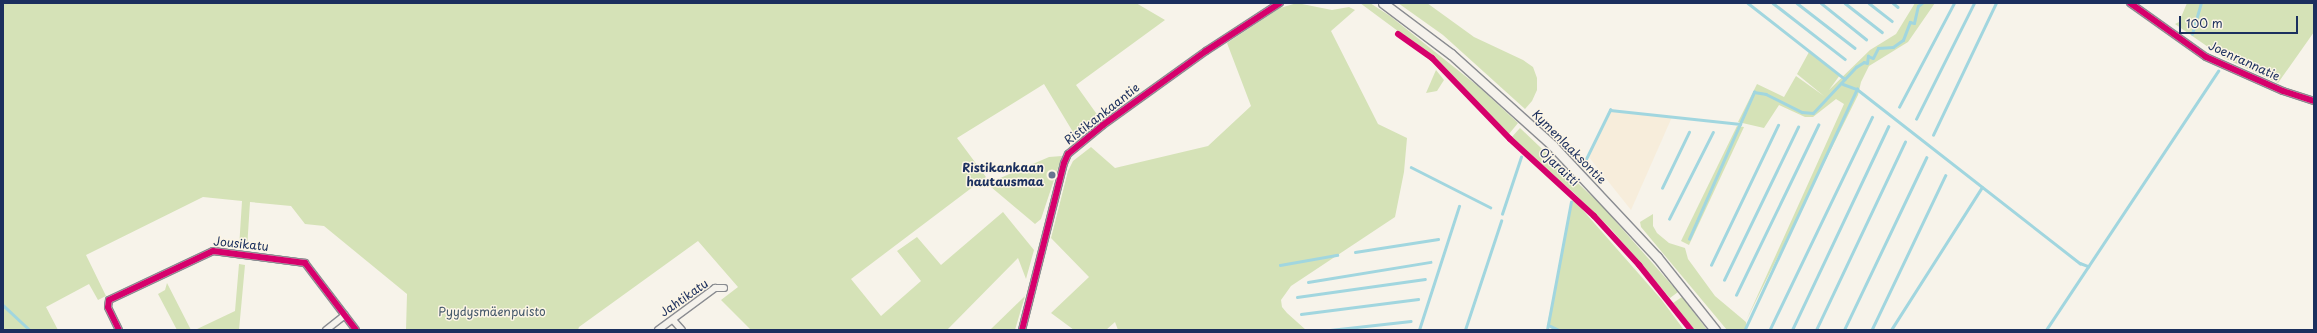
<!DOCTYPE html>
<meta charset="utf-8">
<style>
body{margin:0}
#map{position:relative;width:2317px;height:333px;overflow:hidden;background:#f7f3ea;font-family:"Playpen Sans",sans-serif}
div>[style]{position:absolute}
.built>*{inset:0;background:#f7eddb}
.green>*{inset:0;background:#d5e2b7}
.stream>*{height:2.5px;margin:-1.25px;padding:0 1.25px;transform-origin:1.25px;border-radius:1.25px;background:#a1d6df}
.roads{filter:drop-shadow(1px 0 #8a8c91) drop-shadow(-1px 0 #8a8c91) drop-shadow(0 1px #8a8c91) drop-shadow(0 -1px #8a8c91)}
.minor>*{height:6px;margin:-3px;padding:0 3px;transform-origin:3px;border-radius:3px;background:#f5f2ec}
.secondary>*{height:9px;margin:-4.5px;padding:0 4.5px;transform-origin:4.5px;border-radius:4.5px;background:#f5f2ec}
.cycleway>*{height:6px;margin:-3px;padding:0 3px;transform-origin:3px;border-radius:3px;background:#d6006c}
.dots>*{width:11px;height:11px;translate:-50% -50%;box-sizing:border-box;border:2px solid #fcf5e5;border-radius:50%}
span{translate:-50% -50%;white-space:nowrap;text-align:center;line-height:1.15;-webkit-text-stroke:3px #fcf5e5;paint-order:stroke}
.street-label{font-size:12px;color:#1b2f5e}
.poi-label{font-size:12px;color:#1b2f5e;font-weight:700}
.right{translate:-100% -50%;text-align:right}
.park-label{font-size:12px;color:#43586a}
.frame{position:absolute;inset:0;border:4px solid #1b2f5e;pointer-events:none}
.scale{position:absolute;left:2179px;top:16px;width:119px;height:18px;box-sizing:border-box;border:2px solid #1b2f5e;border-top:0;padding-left:5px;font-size:12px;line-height:14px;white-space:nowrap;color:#1b2f5e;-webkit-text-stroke:3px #fcf5e5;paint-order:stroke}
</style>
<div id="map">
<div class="built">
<i style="clip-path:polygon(1609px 111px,1672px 117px,1631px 210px,1588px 156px)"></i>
</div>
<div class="green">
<i style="clip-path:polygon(3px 3px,1136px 3px,1165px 20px,1076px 85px,1101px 120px,1076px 137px,1044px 84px,957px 138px,986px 177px,851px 279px,881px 316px,921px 281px,897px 251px,917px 237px,941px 265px,1003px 212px,1034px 250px,1026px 279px,1018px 258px,947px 330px,751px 330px,721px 300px,738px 287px,698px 241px,579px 327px,578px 330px,406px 330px,407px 294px,324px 226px,305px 224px,291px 206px,250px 202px,247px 249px,239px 248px,242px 201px,203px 197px,86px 255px,106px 296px,98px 300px,89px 284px,46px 307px,58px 330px,3px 330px)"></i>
<i style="clip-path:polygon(1297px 3px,1332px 10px,1349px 7px,1355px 10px,1331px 31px,1378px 124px,1407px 138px,1404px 172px,1395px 217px,1291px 286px,1281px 300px,1282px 307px,1287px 313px,1306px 330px,1118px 330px,1115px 322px,1106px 330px,1074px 330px,1051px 313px,1089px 277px,1051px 238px,1068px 171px,1073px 161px,1091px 147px,1115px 168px,1208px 146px,1251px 106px,1227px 43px,1280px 8px)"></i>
<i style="clip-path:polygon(1360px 3px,1370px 3px,1390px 16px,1479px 87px,1518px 123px,1509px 134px,1437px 60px)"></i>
<i style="clip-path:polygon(1398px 3px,1427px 3px,1474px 37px,1523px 60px,1533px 67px,1537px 78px,1537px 90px,1532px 101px,1525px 109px,1443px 35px)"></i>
<i style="clip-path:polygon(1915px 3px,1935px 3px,1908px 42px,1869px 66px,1861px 82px,1858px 95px,1746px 321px,1844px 104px,1836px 99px,1813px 117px,1805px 117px,1779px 105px,1764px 128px,1738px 122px,1757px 84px,1784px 97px,1796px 76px,1824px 96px,1797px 74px,1809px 52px,1840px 75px,1829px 90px,1870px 50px,1896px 34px)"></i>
<i style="clip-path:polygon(2187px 3px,2314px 3px,2314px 32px,2278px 83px,2224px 58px,2175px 24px,2179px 22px)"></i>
<i style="clip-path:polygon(1436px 70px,1444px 80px,1437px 91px,1426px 93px)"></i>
<i style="clip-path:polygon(1737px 126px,1744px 127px,1689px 245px,1681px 241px)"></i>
<i style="clip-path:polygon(1520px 128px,1602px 206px,1678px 292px,1670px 298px,1611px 229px,1573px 192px,1510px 139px)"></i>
<i style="clip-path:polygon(1062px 156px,1041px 219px,1035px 224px,991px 187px,991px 182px,1049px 157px)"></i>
<i style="clip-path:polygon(1573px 199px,1661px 299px,1684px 330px,1554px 330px,1547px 326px)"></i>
<i style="clip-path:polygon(1653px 214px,1653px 226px,1657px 233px,1669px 243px,1685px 248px,1688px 259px,1715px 296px,1746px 322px,1747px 330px,1727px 330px,1641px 227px,1640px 222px)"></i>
<i style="clip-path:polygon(239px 264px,245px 265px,239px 330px,195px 330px,235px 311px)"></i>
<i style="clip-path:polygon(167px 283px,191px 330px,177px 330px,158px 294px,165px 290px)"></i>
<i style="clip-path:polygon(1025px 296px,1015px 330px,990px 330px)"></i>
<i style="clip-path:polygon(1682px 297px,1705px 327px,1707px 330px,1693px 330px,1673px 303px)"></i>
</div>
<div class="stream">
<i style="left:1748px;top:3px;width:123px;rotate:38.1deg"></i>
<i style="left:1773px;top:3px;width:91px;rotate:37.9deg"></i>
<i style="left:1797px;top:3px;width:73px;rotate:37.8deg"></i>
<i style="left:1821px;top:3px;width:58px;rotate:38.7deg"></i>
<i style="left:1845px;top:3px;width:47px;rotate:38.1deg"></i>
<i style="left:1869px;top:3px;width:29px;rotate:38deg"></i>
<i style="left:1893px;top:3px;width:6px;rotate:39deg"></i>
<i style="left:2192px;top:34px;width:32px;rotate:-74deg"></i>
<i style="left:1843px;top:84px;width:15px;rotate:20deg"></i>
<i style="left:1857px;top:89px;width:283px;rotate:38deg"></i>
<i style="left:2080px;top:263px;width:9px;rotate:21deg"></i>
<i style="left:1899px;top:107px;width:118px;rotate:-62.1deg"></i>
<i style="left:1916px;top:119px;width:130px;rotate:-63.4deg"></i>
<i style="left:1933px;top:135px;width:146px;rotate:-64.5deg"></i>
<i style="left:1586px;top:159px;width:55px;rotate:-63.9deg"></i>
<i style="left:1610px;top:110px;width:131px;rotate:6.1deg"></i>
<i style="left:1411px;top:167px;width:89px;rotate:26.9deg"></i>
<i style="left:1662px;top:188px;width:62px;rotate:-64.3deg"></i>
<i style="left:1502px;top:214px;width:60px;rotate:-71.6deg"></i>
<i style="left:1669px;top:219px;width:97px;rotate:-63.2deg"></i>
<i style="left:1689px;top:239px;width:161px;rotate:-66.1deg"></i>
<i style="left:1754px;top:92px;width:12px;rotate:9deg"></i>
<i style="left:1766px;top:94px;width:40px;rotate:26.6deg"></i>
<i style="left:1802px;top:112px;width:11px;rotate:5deg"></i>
<i style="left:1813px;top:113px;width:63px;rotate:-46.9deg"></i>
<i style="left:1856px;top:67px;width:9px;rotate:-32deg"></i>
<i style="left:1864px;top:62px;width:3px;rotate:18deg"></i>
<i style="left:1867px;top:63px;width:7px;rotate:-82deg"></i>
<i style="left:1868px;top:56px;width:5px;rotate:22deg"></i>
<i style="left:1873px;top:58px;width:11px;rotate:-63deg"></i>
<i style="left:1878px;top:48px;width:15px;rotate:-4deg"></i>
<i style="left:1893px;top:47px;width:12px;rotate:-35deg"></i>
<i style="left:1903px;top:40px;width:19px;rotate:-69deg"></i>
<i style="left:1910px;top:22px;width:4px;rotate:14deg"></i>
<i style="left:1914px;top:23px;width:17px;rotate:-77deg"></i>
<i style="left:1918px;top:6px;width:5px;rotate:-37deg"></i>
<i style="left:1355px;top:252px;width:84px;rotate:-8.9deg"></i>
<i style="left:1280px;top:265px;width:58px;rotate:-10deg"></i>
<i style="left:1711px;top:265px;width:155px;rotate:-64.4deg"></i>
<i style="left:1724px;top:280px;width:170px;rotate:-64.2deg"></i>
<i style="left:1308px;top:282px;width:124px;rotate:-9.3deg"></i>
<i style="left:1736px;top:295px;width:189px;rotate:-64.2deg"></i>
<i style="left:1297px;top:297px;width:129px;rotate:-8deg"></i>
<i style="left:3px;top:305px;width:37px;rotate:43deg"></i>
<i style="left:1301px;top:314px;width:118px;rotate:-7.3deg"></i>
<i style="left:1548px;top:325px;width:12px;rotate:24deg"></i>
<i style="left:1745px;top:329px;width:265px;rotate:-65deg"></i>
<i style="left:1770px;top:329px;width:235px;rotate:-64.3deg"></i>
<i style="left:1872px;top:329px;width:170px;rotate:-64.5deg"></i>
<i style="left:1330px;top:330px;width:81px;rotate:-6.4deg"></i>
<i style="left:1419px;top:330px;width:130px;rotate:-72.1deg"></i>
<i style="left:1465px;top:330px;width:115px;rotate:-71.7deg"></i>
<i style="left:1547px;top:330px;width:130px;rotate:-79.4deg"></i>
<i style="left:1792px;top:330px;width:225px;rotate:-64.7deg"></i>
<i style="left:1816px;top:330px;width:208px;rotate:-64.7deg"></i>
<i style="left:1844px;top:330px;width:191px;rotate:-64.5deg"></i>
<i style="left:1891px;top:330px;width:169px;rotate:-57.5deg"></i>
<i style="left:2046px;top:330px;width:311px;rotate:-56.4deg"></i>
</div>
<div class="roads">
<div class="minor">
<i style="left:2130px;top:3px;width:93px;rotate:35.4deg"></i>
<i style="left:2206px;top:57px;width:84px;rotate:23.8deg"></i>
<i style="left:2283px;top:91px;width:33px;rotate:18deg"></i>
<i style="left:673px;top:320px;width:13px;rotate:48deg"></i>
<i style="left:119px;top:330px;width:25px;rotate:-116deg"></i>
<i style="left:108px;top:307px;width:7px;rotate:-82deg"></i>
<i style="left:109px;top:300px;width:115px;rotate:-25.2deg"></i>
<i style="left:213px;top:251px;width:93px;rotate:7.4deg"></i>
<i style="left:305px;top:263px;width:84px;rotate:52.7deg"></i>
<i style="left:326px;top:330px;width:24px;rotate:-38deg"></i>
<i style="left:658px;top:330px;width:71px;rotate:-36.4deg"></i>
<i style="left:715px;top:288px;width:9px"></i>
<i style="left:1022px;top:330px;width:172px;rotate:-75.9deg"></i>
<i style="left:1064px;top:163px;width:10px;rotate:-66deg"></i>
<i style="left:1068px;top:154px;width:45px;rotate:-39.6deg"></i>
<i style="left:1103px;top:125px;width:127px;rotate:-35.7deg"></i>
<i style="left:1206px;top:51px;width:88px;rotate:-33deg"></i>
</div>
<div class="secondary">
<i style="left:1383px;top:3px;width:85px;rotate:36.9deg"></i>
<i style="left:1451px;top:54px;width:137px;rotate:42deg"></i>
<i style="left:1553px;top:146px;width:152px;rotate:46.9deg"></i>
<i style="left:1657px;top:257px;width:93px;rotate:51.5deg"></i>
</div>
</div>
<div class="cycleway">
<i style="left:2130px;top:3px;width:93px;rotate:35.4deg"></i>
<i style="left:2206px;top:57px;width:84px;rotate:23.8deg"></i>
<i style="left:2283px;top:91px;width:33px;rotate:18deg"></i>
<i style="left:1398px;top:34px;width:42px;rotate:35.2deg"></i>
<i style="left:1432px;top:58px;width:112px;rotate:46.1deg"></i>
<i style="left:1510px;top:139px;width:114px;rotate:42.5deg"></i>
<i style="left:1594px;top:216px;width:67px;rotate:47.4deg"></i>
<i style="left:1639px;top:265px;width:83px;rotate:51.3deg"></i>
<i style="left:119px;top:330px;width:25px;rotate:-116deg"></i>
<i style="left:108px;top:307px;width:7px;rotate:-82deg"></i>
<i style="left:109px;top:300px;width:115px;rotate:-25.2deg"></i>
<i style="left:213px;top:251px;width:93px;rotate:7.4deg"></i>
<i style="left:305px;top:263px;width:84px;rotate:52.7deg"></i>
<i style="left:1022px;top:330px;width:172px;rotate:-75.9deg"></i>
<i style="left:1064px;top:163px;width:10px;rotate:-66deg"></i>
<i style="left:1068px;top:154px;width:45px;rotate:-39.6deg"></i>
<i style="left:1103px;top:125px;width:127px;rotate:-35.7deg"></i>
<i style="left:1206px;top:51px;width:88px;rotate:-33deg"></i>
</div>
<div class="dots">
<i style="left:1052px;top:175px;background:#68748f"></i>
</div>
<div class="street-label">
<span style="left:2244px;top:61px;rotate:25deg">Joenrannatie</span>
<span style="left:1102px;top:114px;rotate:-38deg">Ristikankaantie</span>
<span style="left:1569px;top:147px;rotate:45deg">Kymenlaaksontie</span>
<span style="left:1559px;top:167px;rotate:43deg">Ojaraitti</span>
<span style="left:241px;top:244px;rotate:6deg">Jousikatu</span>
<span style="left:684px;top:298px;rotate:-35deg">Jahtikatu</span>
</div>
<div class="poi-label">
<span class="right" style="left:1044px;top:175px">Ristikankaan<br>hautausmaa</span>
</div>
<div class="park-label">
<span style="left:492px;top:312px">Pyydysmäenpuisto</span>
</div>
<div class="frame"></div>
<div class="scale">100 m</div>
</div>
